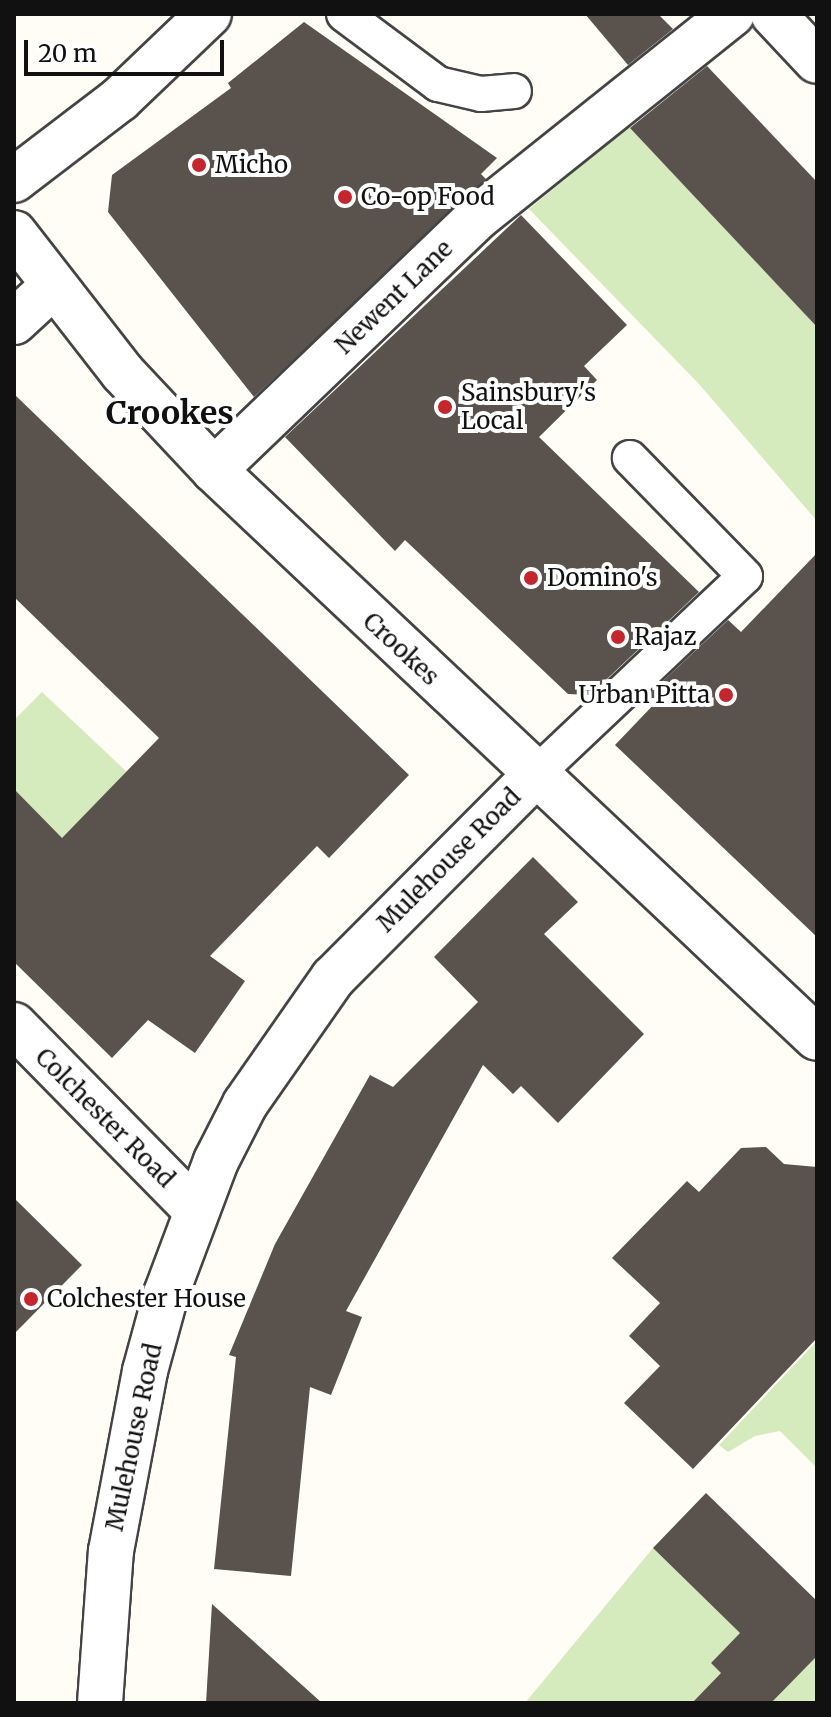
<!DOCTYPE html>
<style>
body{margin:0}
#map{position:relative;width:831px;height:1717px;overflow:hidden;background:#fffdf5;font-family:Merriweather,serif}
div>[style]{position:absolute}
.green>*{inset:0;background:#d5ebbd}
.building>*{inset:0;background:#5a524d}
.roads{filter:drop-shadow(2px 0 #444) drop-shadow(-2px 0 #444) drop-shadow(0 2px #444) drop-shadow(0 -2px #444)}
.service>*{height:34px;margin:-17px;padding:0 17px;transform-origin:17px;border-radius:17px;background:#fff}
.minor>*{height:44px;margin:-22px;padding:0 22px;transform-origin:22px;border-radius:22px;background:#fff}
.tertiary>*{height:44px;margin:-22px;padding:0 22px;transform-origin:22px;border-radius:22px;background:#fff}
.dots>*{width:22px;height:22px;translate:-50% -50%;box-sizing:border-box;border:4px solid #fff;border-radius:50%}
span{translate:-50% -50%;white-space:nowrap;text-align:center;line-height:1.15;-webkit-text-stroke:8px #fff;paint-order:stroke}
.poi-label{font-size:24px;color:#111}
.left{translate:0 -50%;text-align:left}
.right{translate:-100% -50%;text-align:right}
.street-label{font-size:24px;color:#111}
.district-label{font-size:32px;color:#111;font-weight:700}
.frame{position:absolute;inset:0;border:16px solid #111;pointer-events:none}
.scale{position:absolute;left:24px;top:40px;width:200px;height:36px;box-sizing:border-box;border:4px solid #111;border-top:0;padding-left:10px;font-size:24px;line-height:28px;white-space:nowrap;color:#111;-webkit-text-stroke:6px #fff;paint-order:stroke}
</style>
<div id="map">
<div class="green">
<i style="clip-path:polygon(629px 127px,817px 327px,817px 521px,699px 384px,529px 209px)"></i>
<i style="clip-path:polygon(42px 692px,127px 772px,14px 887px,14px 720px)"></i>
<i style="clip-path:polygon(817px 1341px,817px 1468px,780px 1431px,755px 1436px,728px 1452px,719px 1445px)"></i>
<i style="clip-path:polygon(653px 1548px,740px 1633px,711px 1663px,721px 1673px,692px 1703px,525px 1703px)"></i>
<i style="clip-path:polygon(817px 1656px,817px 1703px,771px 1703px)"></i>
</div>
<div class="building">
<i style="clip-path:polygon(585px 14px,658px 14px,673px 29px,628px 65px)"></i>
<i style="clip-path:polygon(304px 22px,497px 158px,481px 174px,486px 179px,254px 397px,108px 212px,112px 175px,231px 88px,228px 83px)"></i>
<i style="clip-path:polygon(707px 66px,817px 182px,817px 327px,630px 128px)"></i>
<i style="clip-path:polygon(521px 215px,627px 325px,584px 366px,597px 380px,539px 437px,699px 592px,590px 695px,568px 694px,405px 540px,395px 551px,285px 437px)"></i>
<i style="clip-path:polygon(14px 394px,409px 775px,329px 858px,317px 846px,210px 956px,245px 981px,195px 1053px,148px 1020px,112px 1058px,14px 962px,14px 789px,62px 838px,159px 738px,14px 597px)"></i>
<i style="clip-path:polygon(817px 553px,817px 937px,615px 745px,659px 699px,645px 698px,728px 620px,741px 632px)"></i>
<i style="clip-path:polygon(533px 857px,578px 902px,544px 934px,644px 1034px,558px 1123px,521px 1086px,513px 1094px,483px 1065px,346px 1311px,362px 1317px,331px 1395px,310px 1387px,291px 1576px,214px 1569px,236px 1357px,229px 1355px,275px 1244px,370px 1075px,393px 1087px,478px 1002px,434px 957px)"></i>
<i style="clip-path:polygon(766px 1147px,784px 1164px,817px 1167px,817px 1338px,693px 1469px,624px 1403px,660px 1366px,629px 1336px,660px 1303px,612px 1258px,687px 1181px,699px 1192px,741px 1148px)"></i>
<i style="clip-path:polygon(14px 1198px,82px 1265px,14px 1334px)"></i>
<i style="clip-path:polygon(706px 1493px,817px 1601px,817px 1656px,771px 1703px,692px 1703px,721px 1673px,711px 1663px,740px 1633px,653px 1548px)"></i>
<i style="clip-path:polygon(212px 1604px,322px 1703px,206px 1703px)"></i>
</div>
<div class="roads">
<div class="service">
<i style="left:344px;top:14px;width:117px;rotate:36.7deg"></i>
<i style="left:438px;top:84px;width:44px;rotate:13.1deg"></i>
<i style="left:481px;top:94px;width:33px;rotate:-5deg"></i>
<i style="left:537px;top:773px;width:286px;rotate:-43.4deg"></i>
<i style="left:745px;top:576px;width:165px;rotate:-134.3deg"></i>
</div>
<div class="minor">
<i style="left:773px;top:14px;width:64px;rotate:46.9deg"></i>
<i style="left:14px;top:180px;width:133px;rotate:-37.4deg"></i>
<i style="left:120px;top:99px;width:123px;rotate:-43.7deg"></i>
<i style="left:14px;top:322px;width:52px;rotate:-42.6deg"></i>
<i style="left:214px;top:470px;width:367px;rotate:-43.8deg"></i>
<i style="left:479px;top:216px;width:324px;rotate:-38.6deg"></i>
<i style="left:14px;top:1025px;width:260px;rotate:45.5deg"></i>
<i style="left:100px;top:1703px;width:152px;rotate:-85.9deg"></i>
<i style="left:111px;top:1551px;width:183px;rotate:-79.3deg"></i>
<i style="left:145px;top:1371px;width:80px;rotate:-74.7deg"></i>
<i style="left:166px;top:1294px;width:142px;rotate:-69.4deg"></i>
<i style="left:216px;top:1161px;width:64px;rotate:-63deg"></i>
<i style="left:245px;top:1104px;width:154px;rotate:-55.1deg"></i>
<i style="left:333px;top:978px;width:289px;rotate:-45.1deg"></i>
</div>
<div class="tertiary">
<i style="left:14px;top:233px;width:177px;rotate:52.1deg"></i>
<i style="left:123px;top:373px;width:133px;rotate:46.8deg"></i>
<i style="left:214px;top:470px;width:828px;rotate:43.29deg"></i>
</div>
</div>
<div class="dots">
<i style="left:199px;top:165px;background:#c4262e"></i>
<i style="left:345px;top:197px;background:#c4262e"></i>
<i style="left:445px;top:407px;background:#c4262e"></i>
<i style="left:531px;top:578px;background:#c4262e"></i>
<i style="left:618px;top:637px;background:#c4262e"></i>
<i style="left:726px;top:695px;background:#c4262e"></i>
<i style="left:31px;top:1299px;background:#c4262e"></i>
</div>
<div class="poi-label">
<span class="left" style="left:215px;top:165px">Micho</span>
<span class="left" style="left:361px;top:197px">Co-op Food</span>
<span class="left" style="left:461px;top:407px">Sainsbury's<br>Local</span>
<span class="left" style="left:547px;top:578px">Domino's</span>
<span class="left" style="left:634px;top:637px">Rajaz</span>
<span class="right" style="left:710px;top:695px">Urban Pitta</span>
<span class="left" style="left:47px;top:1299px">Colchester House</span>
</div>
<div class="street-label">
<span style="left:394px;top:297px;rotate:-44deg">Newent Lane</span>
<span style="left:401px;top:649px;rotate:43deg">Crookes</span>
<span style="left:449px;top:860px;rotate:-45deg">Mulehouse Road</span>
<span style="left:105px;top:1118px;rotate:45deg">Colchester Road</span>
<span style="left:134px;top:1437px;rotate:-78deg">Mulehouse Road</span>
</div>
<div class="district-label">
<span style="left:170px;top:413px">Crookes</span>
</div>
<div class="frame"></div>
<div class="scale">20 m</div>
</div>
